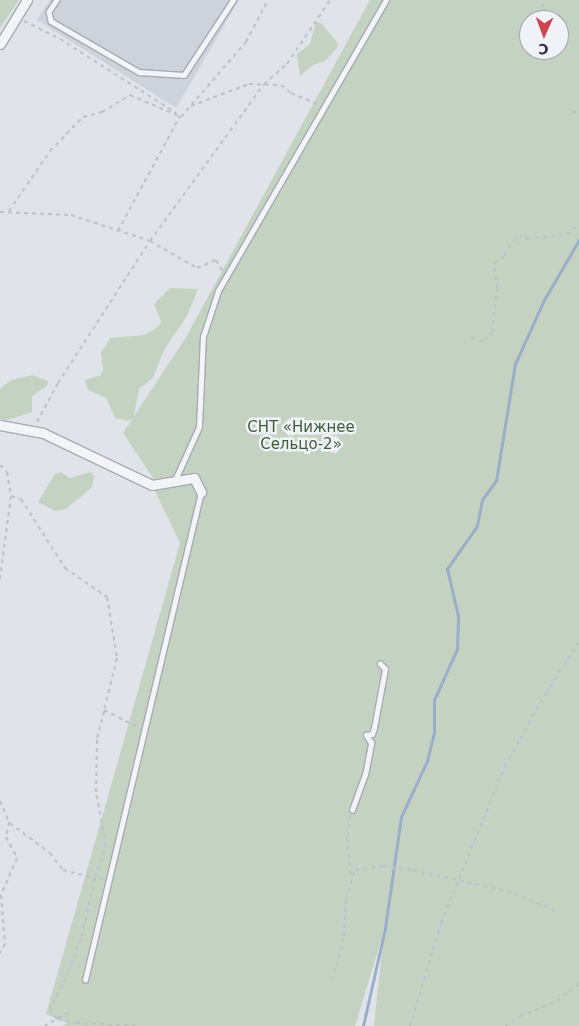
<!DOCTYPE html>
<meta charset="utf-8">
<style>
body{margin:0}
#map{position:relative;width:579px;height:1026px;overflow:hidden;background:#e0e3e9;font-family:"DejaVu Sans",sans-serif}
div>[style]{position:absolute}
.built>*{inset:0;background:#ced2db}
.green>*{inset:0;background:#c4d3c1}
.stream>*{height:2.5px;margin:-1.25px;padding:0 1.25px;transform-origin:1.25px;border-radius:1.25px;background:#9baec9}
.path>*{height:2px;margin-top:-1px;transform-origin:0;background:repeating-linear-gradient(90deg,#bec1c8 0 4px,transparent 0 8px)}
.roads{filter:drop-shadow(1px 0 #a5aab3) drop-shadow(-1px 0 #a5aab3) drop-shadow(0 1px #a5aab3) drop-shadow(0 -1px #a5aab3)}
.service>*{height:4.5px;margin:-2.25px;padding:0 2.25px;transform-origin:2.25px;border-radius:2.25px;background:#f3f4f7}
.minor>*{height:9px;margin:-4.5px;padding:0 4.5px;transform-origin:4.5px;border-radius:4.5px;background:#f3f4f7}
span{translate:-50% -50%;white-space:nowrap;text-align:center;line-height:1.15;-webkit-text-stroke:5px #f0f2f7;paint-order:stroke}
.park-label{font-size:15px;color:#3a5d36}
.north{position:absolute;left:519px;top:10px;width:50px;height:50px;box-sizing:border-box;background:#f0f2f7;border:1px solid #a0a4ae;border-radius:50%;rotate:182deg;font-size:14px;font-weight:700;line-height:20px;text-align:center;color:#283041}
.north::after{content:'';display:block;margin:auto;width:18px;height:22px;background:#cf4450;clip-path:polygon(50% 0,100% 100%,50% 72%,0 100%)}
</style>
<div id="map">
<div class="built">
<i style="clip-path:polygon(50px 0,239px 0,176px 108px,37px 20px)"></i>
</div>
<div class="green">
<i style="clip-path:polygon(0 0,19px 0,0 28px)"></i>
<i style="clip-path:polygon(evenodd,370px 0,579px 0,579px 1026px,374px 1026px,384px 931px,355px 1026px,63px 1026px,67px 1023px,46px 1014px,180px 543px,155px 491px,155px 481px,123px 433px,133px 418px,128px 421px,115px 418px,106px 398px,88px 390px,85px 380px,101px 375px,103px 370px,101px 353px,110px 338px,144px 335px,159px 326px,161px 321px,154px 304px,170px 288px,198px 289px,187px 316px,164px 350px,153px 378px,139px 389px,134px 416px,185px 339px,370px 0,529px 20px,559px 20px,559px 50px,529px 50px,529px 20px)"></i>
<i style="clip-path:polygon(316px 22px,321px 23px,338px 43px,337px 48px,325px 61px,313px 65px,300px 76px,297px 54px,310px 44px)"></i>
<i style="clip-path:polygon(33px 375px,48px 381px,47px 386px,32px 396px,32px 412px,8px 420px,0 419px,0 389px,11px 380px)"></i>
<i style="clip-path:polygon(61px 472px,70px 478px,91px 472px,94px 476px,92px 487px,66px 509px,55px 511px,38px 502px,55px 474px)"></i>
</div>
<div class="stream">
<i style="left:363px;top:1026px;width:100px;rotate:-77.3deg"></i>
<i style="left:385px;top:928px;width:112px;rotate:-81.8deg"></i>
<i style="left:401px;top:817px;width:62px;rotate:-65.1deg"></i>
<i style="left:427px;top:761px;width:30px;rotate:-76deg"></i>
<i style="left:434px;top:732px;width:32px;rotate:-90deg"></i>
<i style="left:434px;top:700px;width:56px;rotate:-65.7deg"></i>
<i style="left:457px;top:649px;width:33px;rotate:-88deg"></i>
<i style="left:458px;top:616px;width:48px;rotate:-103.2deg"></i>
<i style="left:447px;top:569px;width:52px;rotate:-55.1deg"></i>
<i style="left:477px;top:526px;width:26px;rotate:-79deg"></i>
<i style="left:482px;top:500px;width:24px;rotate:-54deg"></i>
<i style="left:496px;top:481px;width:119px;rotate:-80.8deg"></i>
<i style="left:515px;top:364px;width:70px;rotate:-65.6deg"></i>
<i style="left:544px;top:300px;width:69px;rotate:-59.7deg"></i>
</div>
<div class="path">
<i style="left:533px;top:20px;width:24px;rotate:-57deg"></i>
<i style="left:24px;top:21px;width:40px;rotate:26.6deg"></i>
<i style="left:60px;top:39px;width:138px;rotate:32.5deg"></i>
<i style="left:522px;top:38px;width:13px;rotate:-58deg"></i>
<i style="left:191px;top:106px;width:62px;rotate:-20.8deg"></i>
<i style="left:249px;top:84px;width:32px;rotate:2deg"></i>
<i style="left:281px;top:85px;width:13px;rotate:39deg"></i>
<i style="left:291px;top:93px;width:30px;rotate:23deg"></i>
<i style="left:573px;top:112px;width:6px"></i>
<i style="left:9px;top:211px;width:73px;rotate:-55.7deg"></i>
<i style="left:50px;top:151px;width:47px;rotate:-45.9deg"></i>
<i style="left:83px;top:117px;width:20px;rotate:-15deg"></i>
<i style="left:102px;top:112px;width:33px;rotate:-31deg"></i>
<i style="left:130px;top:95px;width:56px;rotate:23.3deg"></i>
<i style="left:181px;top:117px;width:99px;rotate:-49.1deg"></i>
<i style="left:246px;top:42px;width:47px;rotate:-62.4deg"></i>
<i style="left:0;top:212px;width:71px;rotate:2.4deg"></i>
<i style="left:71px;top:215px;width:83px;rotate:18.2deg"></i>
<i style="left:150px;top:241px;width:54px;rotate:29.9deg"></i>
<i style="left:197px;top:268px;width:21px;rotate:-23deg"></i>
<i style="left:216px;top:260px;width:14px;rotate:60deg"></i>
<i style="left:118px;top:231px;width:131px;rotate:-61.7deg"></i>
<i style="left:471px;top:338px;width:13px;rotate:13deg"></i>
<i style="left:484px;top:341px;width:12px;rotate:-48deg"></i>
<i style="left:492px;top:332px;width:44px;rotate:-83.5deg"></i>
<i style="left:497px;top:288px;width:25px;rotate:-97deg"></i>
<i style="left:494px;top:263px;width:12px;rotate:-35deg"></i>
<i style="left:504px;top:256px;width:17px;rotate:-59deg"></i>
<i style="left:513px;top:241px;width:14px;rotate:-30deg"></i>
<i style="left:525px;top:234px;width:5px;rotate:68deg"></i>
<i style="left:527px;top:239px;width:39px;rotate:-7deg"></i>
<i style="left:566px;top:234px;width:16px;rotate:-35deg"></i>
<i style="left:37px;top:422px;width:44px;rotate:-61.7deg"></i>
<i style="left:58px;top:383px;width:169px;rotate:-57.1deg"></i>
<i style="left:150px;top:241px;width:194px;rotate:-54deg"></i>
<i style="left:264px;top:84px;width:30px;rotate:-41deg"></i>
<i style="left:287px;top:64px;width:77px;rotate:-56.1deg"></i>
<i style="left:0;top:465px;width:10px;rotate:45deg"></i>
<i style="left:7px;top:472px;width:24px;rotate:81deg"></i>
<i style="left:11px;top:496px;width:83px;rotate:97.6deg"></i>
<i style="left:11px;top:496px;width:10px;rotate:17deg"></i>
<i style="left:21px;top:499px;width:82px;rotate:57.5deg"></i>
<i style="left:65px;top:568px;width:51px;rotate:34.6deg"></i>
<i style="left:107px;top:597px;width:62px;rotate:80.7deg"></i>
<i style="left:117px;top:658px;width:54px;rotate:104deg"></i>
<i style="left:104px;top:710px;width:39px;rotate:27deg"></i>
<i style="left:0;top:801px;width:23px;rotate:67deg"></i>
<i style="left:9px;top:822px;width:15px;rotate:101deg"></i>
<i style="left:6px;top:837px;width:24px;rotate:62deg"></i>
<i style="left:17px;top:858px;width:40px;rotate:113.4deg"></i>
<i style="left:1px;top:895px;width:49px;rotate:85.3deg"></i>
<i style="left:5px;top:944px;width:10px;rotate:119deg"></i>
<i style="left:350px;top:815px;width:23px;rotate:97deg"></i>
<i style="left:347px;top:838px;width:39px;rotate:84deg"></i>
<i style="left:10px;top:823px;width:50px;rotate:36.9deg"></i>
<i style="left:50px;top:853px;width:21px;rotate:53deg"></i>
<i style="left:63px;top:870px;width:33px;rotate:14deg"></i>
<i style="left:95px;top:877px;width:33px;rotate:-70deg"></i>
<i style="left:106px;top:846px;width:55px;rotate:-100.5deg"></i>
<i style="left:96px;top:792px;width:54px;rotate:-88.9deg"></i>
<i style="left:97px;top:738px;width:28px;rotate:-75deg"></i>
<i style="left:103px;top:879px;width:8px;rotate:-173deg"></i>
<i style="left:95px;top:878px;width:63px;rotate:102.9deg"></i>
<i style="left:81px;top:939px;width:34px;rotate:111deg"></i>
<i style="left:69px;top:971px;width:42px;rotate:116.6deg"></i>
<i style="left:50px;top:1009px;width:12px;rotate:55deg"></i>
<i style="left:57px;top:1019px;width:19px;rotate:12deg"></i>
<i style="left:76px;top:1023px;width:63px;rotate:2.7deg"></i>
<i style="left:332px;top:981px;width:47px;rotate:-75.1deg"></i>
<i style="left:344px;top:936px;width:37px;rotate:-87deg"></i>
<i style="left:346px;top:899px;width:30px;rotate:-73deg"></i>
<i style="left:355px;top:870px;width:28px;rotate:-8deg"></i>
<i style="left:383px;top:866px;width:30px;rotate:8deg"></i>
<i style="left:413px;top:870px;width:96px;rotate:12.6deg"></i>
<i style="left:507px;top:891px;width:54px;rotate:21.8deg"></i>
<i style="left:44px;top:1026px;width:31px;rotate:-29deg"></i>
<i style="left:410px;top:1026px;width:108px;rotate:-73.2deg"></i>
<i style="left:441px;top:923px;width:170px;rotate:-67.8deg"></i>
<i style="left:505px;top:766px;width:84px;rotate:-60.7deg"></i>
<i style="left:546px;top:693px;width:61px;rotate:-57.1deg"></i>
<i style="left:505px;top:1026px;width:18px;rotate:-34deg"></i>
<i style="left:520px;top:1016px;width:40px;rotate:-22deg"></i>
<i style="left:557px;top:1001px;width:28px;rotate:-38deg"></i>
</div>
<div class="roads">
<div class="service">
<i style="left:57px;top:0;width:14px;rotate:124deg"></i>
<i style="left:49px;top:12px;width:9px;rotate:77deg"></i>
<i style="left:51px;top:21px;width:102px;rotate:30.1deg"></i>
<i style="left:139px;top:72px;width:45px;rotate:3.8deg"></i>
<i style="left:184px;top:75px;width:90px;rotate:-56.8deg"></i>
<i style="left:175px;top:480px;width:58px;rotate:-65.6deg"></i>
<i style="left:199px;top:427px;width:90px;rotate:-87.5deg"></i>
<i style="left:203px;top:337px;width:48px;rotate:-71.9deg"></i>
<i style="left:218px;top:291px;width:336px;rotate:-60deg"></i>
<i style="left:352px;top:810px;width:37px;rotate:-70deg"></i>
<i style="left:365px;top:775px;width:33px;rotate:-79deg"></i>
<i style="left:371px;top:743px;width:9px;rotate:-122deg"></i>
<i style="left:366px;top:735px;width:6px;rotate:-9deg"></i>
<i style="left:372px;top:734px;width:6px;rotate:-72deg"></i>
<i style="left:374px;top:728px;width:60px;rotate:-79.4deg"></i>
<i style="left:385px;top:669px;width:7px;rotate:-135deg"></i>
<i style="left:85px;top:980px;width:502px;rotate:-76.63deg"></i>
</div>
<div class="minor">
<i style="left:0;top:44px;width:52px;rotate:-58.5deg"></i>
<i style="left:0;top:425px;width:44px;rotate:10.5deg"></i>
<i style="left:43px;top:433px;width:121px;rotate:25.5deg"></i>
<i style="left:152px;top:485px;width:43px;rotate:-9.5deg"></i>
<i style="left:194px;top:478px;width:16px;rotate:63deg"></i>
</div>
</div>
<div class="park-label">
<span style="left:301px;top:436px">СНТ «Нижнее<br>Сельцо-2»</span>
</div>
<div class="north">С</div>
</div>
